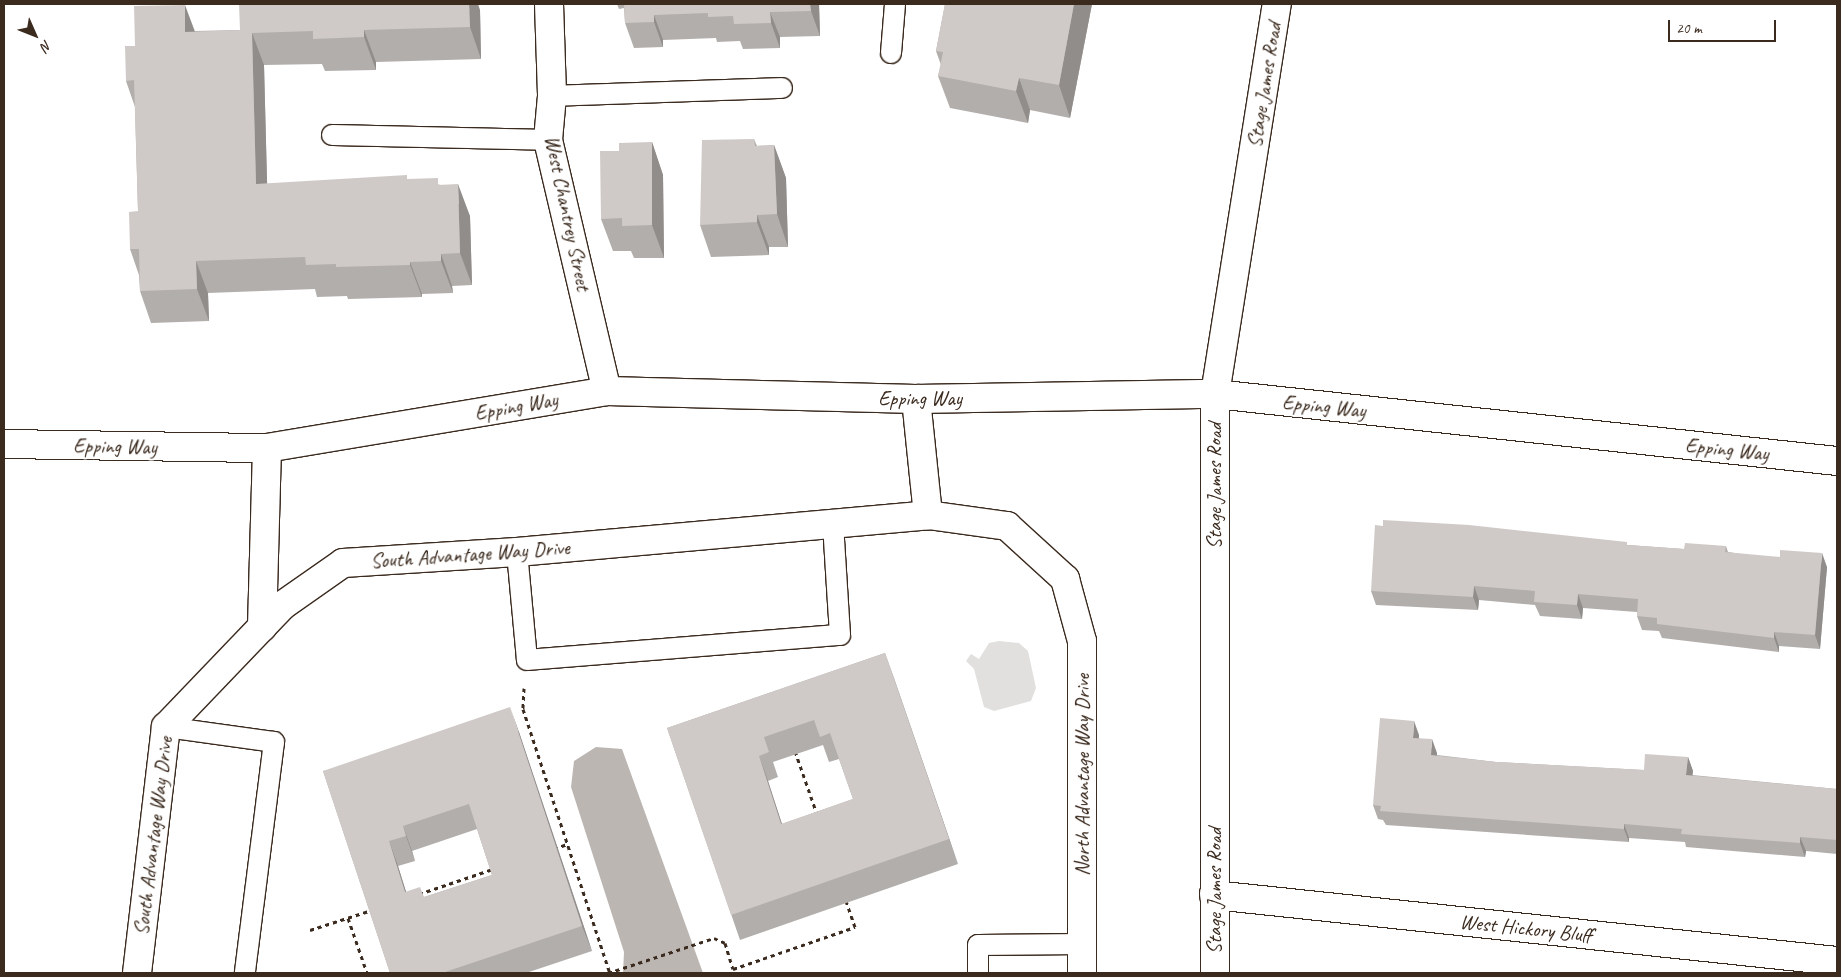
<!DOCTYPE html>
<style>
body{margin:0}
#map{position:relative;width:1841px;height:977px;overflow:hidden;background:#fff;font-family:Caveat,sans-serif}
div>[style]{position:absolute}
.green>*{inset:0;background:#e2e0de}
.water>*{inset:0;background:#bcb6b3}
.path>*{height:3px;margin-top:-1.5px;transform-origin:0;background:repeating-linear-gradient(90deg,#3b2a1e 0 4px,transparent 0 8px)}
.roads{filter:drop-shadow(1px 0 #3b2a1e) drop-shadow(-1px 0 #3b2a1e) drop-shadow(0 1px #3b2a1e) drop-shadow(0 -1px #3b2a1e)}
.lane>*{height:20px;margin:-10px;padding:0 10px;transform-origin:10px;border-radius:10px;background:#fff}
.street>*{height:28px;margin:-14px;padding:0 14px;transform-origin:14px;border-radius:14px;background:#fff}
.secondary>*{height:28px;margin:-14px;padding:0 14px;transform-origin:14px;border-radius:14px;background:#fff}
.wall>*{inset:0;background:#b2aeab}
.shaded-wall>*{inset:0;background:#918d8b}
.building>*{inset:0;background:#cfcac7}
span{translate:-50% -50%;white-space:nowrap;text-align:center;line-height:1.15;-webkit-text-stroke:4px #fff;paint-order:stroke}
.street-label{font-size:21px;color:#3b2a1e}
.frame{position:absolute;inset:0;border:5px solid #3b2a1e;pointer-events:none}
.north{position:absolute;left:10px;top:10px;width:50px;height:50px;-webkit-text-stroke:4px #fff;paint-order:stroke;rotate:134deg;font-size:14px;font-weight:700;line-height:20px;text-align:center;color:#3b2a1e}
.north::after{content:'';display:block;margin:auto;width:18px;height:22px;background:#3b2a1e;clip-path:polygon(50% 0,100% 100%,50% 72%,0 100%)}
.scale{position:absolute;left:1668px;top:20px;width:108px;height:22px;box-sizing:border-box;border:2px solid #3b2a1e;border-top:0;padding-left:6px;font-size:15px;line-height:18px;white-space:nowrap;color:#3b2a1e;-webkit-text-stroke:4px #fff;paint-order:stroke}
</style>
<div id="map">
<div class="green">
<i style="clip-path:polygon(999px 641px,1019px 643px,1028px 651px,1036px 688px,1031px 701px,994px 711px,984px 707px,974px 669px,966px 661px,971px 654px,979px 659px,989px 643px)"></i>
</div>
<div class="water">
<i style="clip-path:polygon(596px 747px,622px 749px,703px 973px,623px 973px,624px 952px,571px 787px,574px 761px)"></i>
</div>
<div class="path">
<i style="left:524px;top:688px;width:21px;rotate:93deg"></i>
<i style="left:523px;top:709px;width:278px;rotate:71.8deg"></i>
<i style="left:795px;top:751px;width:67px;rotate:70.8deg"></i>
<i style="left:554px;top:849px;width:14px;rotate:-21deg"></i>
<i style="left:419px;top:894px;width:78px;rotate:-18.7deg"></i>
<i style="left:348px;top:918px;width:58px;rotate:70.9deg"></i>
<i style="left:310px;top:930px;width:65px;rotate:-17.9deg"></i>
<i style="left:608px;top:973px;width:112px;rotate:-18.3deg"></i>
<i style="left:714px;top:938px;width:12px;rotate:24deg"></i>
<i style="left:725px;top:943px;width:27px;rotate:73deg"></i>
<i style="left:733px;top:969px;width:129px;rotate:-19deg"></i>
<i style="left:855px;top:927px;width:28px;rotate:-109deg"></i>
</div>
<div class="roads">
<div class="lane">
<i style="left:891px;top:53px;width:49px;rotate:-85.3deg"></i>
<i style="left:552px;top:96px;width:230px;rotate:-2deg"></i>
<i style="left:332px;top:135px;width:216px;rotate:1.3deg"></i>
<i style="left:517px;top:552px;width:108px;rotate:84.7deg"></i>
<i style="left:527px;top:660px;width:314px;rotate:-4.6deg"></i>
<i style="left:840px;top:635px;width:112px;rotate:-93.6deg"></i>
<i style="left:166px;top:727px;width:109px;rotate:7.9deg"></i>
<i style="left:274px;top:742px;width:233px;rotate:97.2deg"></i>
<i style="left:978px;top:973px;width:28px;rotate:-90deg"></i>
<i style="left:978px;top:945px;width:104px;rotate:-0.6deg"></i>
</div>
<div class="street">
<i style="left:549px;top:4px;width:92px;rotate:88.1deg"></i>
<i style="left:552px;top:96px;width:44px;rotate:95.2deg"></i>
<i style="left:548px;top:140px;width:258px;rotate:76.8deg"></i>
<i style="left:916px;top:399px;width:117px;rotate:84.1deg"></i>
<i style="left:4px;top:444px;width:263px;rotate:0.9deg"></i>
<i style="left:267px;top:448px;width:345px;rotate:-9.5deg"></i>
<i style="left:607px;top:391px;width:309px;rotate:1.5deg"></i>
<i style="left:916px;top:399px;width:299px;rotate:-1deg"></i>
<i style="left:1215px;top:394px;width:626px;rotate:6.15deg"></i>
<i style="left:262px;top:627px;width:179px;rotate:-88.4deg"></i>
<i style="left:1214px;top:895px;width:626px;rotate:6.05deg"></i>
<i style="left:137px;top:973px;width:248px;rotate:-83.3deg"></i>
<i style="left:166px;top:727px;width:169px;rotate:-46.2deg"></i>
<i style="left:283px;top:605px;width:73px;rotate:-35deg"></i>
<i style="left:343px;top:563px;width:174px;rotate:-3.6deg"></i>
<i style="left:517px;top:552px;width:413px;rotate:-5.1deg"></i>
<i style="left:928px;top:515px;width:80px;rotate:7.9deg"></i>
<i style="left:1007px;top:526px;width:79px;rotate:42.4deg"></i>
<i style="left:1065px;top:579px;width:64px;rotate:74.7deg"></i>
<i style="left:1082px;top:641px;width:332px;rotate:90deg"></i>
</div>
<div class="secondary">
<i style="left:1215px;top:973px;width:579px;rotate:-90deg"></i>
<i style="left:1215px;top:394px;width:395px;rotate:-81deg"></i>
</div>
</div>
<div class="wall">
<i style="clip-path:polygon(617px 4px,819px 4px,820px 36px,780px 37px,780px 48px,743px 49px,740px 41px,717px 42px,716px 38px,663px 40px,663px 47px,634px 48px,625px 23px,624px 8px,619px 9px)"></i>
<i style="clip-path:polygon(945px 4px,1092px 4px,1070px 118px,1030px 110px,1028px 123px,950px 108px,938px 76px,941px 65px,936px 51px)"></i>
<i style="clip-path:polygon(480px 10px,481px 59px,376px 62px,376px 70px,325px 71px,322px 64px,264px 65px,267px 184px,408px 179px,441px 185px,470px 216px,472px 285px,452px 286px,453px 293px,422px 294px,422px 297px,348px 299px,347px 296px,317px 297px,315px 289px,208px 293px,209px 321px,151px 323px,140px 291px,139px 275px,130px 249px,138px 211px,135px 107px,126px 81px,135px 46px,195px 31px,240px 30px)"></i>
<i style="clip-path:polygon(754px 139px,757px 146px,774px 145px,786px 178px,788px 247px,769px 247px,769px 255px,711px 257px,700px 225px)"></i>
<i style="clip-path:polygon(652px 142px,663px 175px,664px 258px,634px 258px,631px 251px,613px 251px,601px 219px,619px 151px)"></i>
<i style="clip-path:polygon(1628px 545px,1684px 549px,1726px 546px,1728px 552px,1827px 567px,1820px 649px,1779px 646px,1779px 652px,1662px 638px,1659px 631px,1642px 630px,1637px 616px,1637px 612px,1583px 608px,1582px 619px,1540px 616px,1535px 605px,1479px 600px,1478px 610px,1376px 605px,1371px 591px)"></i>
<i style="clip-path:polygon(evenodd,885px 653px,958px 864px,740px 940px,667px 728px,885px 653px,823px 745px,829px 762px,839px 759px,853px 799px,782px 824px,768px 781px,778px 777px,773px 762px,823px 745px)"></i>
<i style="clip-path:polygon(evenodd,519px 732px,592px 951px,526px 973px,390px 973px,323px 771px,519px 732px,477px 829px,492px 875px,424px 897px,406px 892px,398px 866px,415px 861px,412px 851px,477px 829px)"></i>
<i style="clip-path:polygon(1419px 735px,1419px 738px,1437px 753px,1437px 755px,1496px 762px,1644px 770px,1688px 757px,1693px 771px,1692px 775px,1837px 789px,1837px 854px,1806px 851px,1805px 857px,1686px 847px,1685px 842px,1629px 838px,1629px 842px,1386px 825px,1383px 820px,1378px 819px,1373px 805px)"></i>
</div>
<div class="shaded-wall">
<i style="clip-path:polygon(469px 4px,478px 4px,480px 10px,481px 59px,470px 27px)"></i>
<i style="clip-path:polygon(810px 4px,819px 4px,820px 36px,811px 11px)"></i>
<i style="clip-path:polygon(1074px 4px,1092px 4px,1070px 118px,1059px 85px)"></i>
<i style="clip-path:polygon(185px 5px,197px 37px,185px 32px)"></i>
<i style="clip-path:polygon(770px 12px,780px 37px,780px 48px,771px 23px)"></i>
<i style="clip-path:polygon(654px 15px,663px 40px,663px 47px,654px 22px)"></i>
<i style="clip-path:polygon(364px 30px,376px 62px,376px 70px,364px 37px)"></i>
<i style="clip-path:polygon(252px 33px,264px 65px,268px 217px,256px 184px)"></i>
<i style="clip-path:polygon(1019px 78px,1030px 110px,1028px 123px,1016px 91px)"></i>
<i style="clip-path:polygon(652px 142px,663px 175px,664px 258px,652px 225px)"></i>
<i style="clip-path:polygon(774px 145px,786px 178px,788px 247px,777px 214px)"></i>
<i style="clip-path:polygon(458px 184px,470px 216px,472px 285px,460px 253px)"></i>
<i style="clip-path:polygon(757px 215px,769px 247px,769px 255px,757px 222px)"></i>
<i style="clip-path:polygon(441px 254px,452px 286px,453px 293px,441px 261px)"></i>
<i style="clip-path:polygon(196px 261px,208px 293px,209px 321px,197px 289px)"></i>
<i style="clip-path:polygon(410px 262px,422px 294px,422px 297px,410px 265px)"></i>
<i style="clip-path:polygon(1822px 553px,1827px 567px,1820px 649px,1815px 635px)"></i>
<i style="clip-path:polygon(1474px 586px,1479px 600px,1478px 610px,1473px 597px)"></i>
<i style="clip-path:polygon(1578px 594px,1583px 608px,1582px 619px,1577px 605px)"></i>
<i style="clip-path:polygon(1774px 632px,1779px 646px,1779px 652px,1774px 638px)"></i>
<i style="clip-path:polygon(885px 653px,894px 678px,958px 864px,949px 839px)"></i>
<i style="clip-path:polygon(510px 707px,519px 732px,592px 951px,582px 926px)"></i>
<i style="clip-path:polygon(1414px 721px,1419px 735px,1418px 752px,1413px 738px)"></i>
<i style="clip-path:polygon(1432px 739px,1437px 753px,1436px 769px,1431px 755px)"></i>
<i style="clip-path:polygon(759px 756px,768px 781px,790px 849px,781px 824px)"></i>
<i style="clip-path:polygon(1688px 757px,1693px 771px,1691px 789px,1686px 775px)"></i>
<i style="clip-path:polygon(1624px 824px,1629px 838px,1629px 842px,1624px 829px)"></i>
<i style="clip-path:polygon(403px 826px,412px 851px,415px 861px,406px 836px)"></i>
<i style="clip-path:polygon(1800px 837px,1806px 851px,1805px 857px,1800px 843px)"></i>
<i style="clip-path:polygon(389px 841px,398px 866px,414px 917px,405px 892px)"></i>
</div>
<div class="building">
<i style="clip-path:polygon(239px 4px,469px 4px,470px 27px,364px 30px,364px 37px,313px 39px,313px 31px,252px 33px,256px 184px,407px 175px,407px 179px,438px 178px,438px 185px,458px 184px,460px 253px,441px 254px,441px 261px,410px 262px,410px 265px,336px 267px,336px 264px,306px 265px,305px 257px,196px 261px,197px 289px,140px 291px,139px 249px,130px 249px,129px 212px,138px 211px,134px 80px,126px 81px,125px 46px,135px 46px,134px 6px,185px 5px,185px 32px,240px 30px)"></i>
<i style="clip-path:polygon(624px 4px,810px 4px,811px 11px,770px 12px,771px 23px,734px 24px,733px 16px,708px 17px,708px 13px,654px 15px,654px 22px,625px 23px)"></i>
<i style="clip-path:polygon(945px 4px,1074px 4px,1059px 85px,1019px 78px,1016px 91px,938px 76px,943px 52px,936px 51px)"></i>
<i style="clip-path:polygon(754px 139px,755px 146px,774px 145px,777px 214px,757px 215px,757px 222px,700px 225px,702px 140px)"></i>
<i style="clip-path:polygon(652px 142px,652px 225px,622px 226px,622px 218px,601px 219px,600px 151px,619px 151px,619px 143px)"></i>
<i style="clip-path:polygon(1383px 520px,1469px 525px,1627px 542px,1627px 545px,1684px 549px,1685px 543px,1726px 546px,1725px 552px,1780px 557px,1780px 550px,1822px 553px,1815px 635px,1774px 632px,1774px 638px,1657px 624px,1657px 618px,1637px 616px,1638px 599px,1578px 594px,1577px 605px,1534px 602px,1535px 591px,1474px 586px,1473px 597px,1371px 591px,1375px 525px,1383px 526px)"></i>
<i style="clip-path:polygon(evenodd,885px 653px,949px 839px,731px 915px,667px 728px,885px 653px,814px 720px,820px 737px,830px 733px,853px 799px,781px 824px,759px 756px,769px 752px,764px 737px,814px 720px)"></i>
<i style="clip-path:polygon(evenodd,510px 707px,582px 926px,442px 973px,390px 973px,323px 771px,510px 707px,469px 804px,492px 875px,424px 897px,420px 887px,405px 892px,389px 841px,406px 836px,403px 826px,469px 804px)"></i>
<i style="clip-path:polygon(1380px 718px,1414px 721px,1413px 738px,1432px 739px,1431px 755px,1496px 762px,1644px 770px,1645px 754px,1688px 757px,1686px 775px,1837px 789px,1837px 840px,1800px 837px,1800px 843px,1681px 834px,1682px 829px,1624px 824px,1624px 829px,1380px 811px,1381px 806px,1373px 805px)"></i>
</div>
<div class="street-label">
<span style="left:1264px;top:85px;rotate:-81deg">Stage James Road</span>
<span style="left:568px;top:213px;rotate:78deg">West Chantrey Street</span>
<span style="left:920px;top:398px">Epping Way</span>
<span style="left:516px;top:406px;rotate:-10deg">Epping Way</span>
<span style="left:1324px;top:406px;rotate:6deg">Epping Way</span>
<span style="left:115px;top:446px;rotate:1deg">Epping Way</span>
<span style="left:1727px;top:449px;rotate:6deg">Epping Way</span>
<span style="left:1214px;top:486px;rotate:-90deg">Stage James Road</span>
<span style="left:470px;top:554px;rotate:-4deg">South Advantage Way Drive</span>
<span style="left:1082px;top:775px;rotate:-90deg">North Advantage Way Drive</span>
<span style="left:153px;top:836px;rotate:-83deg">South Advantage Way Drive</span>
<span style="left:1214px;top:891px;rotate:-90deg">Stage James Road</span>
<span style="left:1526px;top:928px;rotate:6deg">West Hickory Bluff</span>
</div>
<div class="frame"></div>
<div class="north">N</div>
<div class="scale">20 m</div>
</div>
